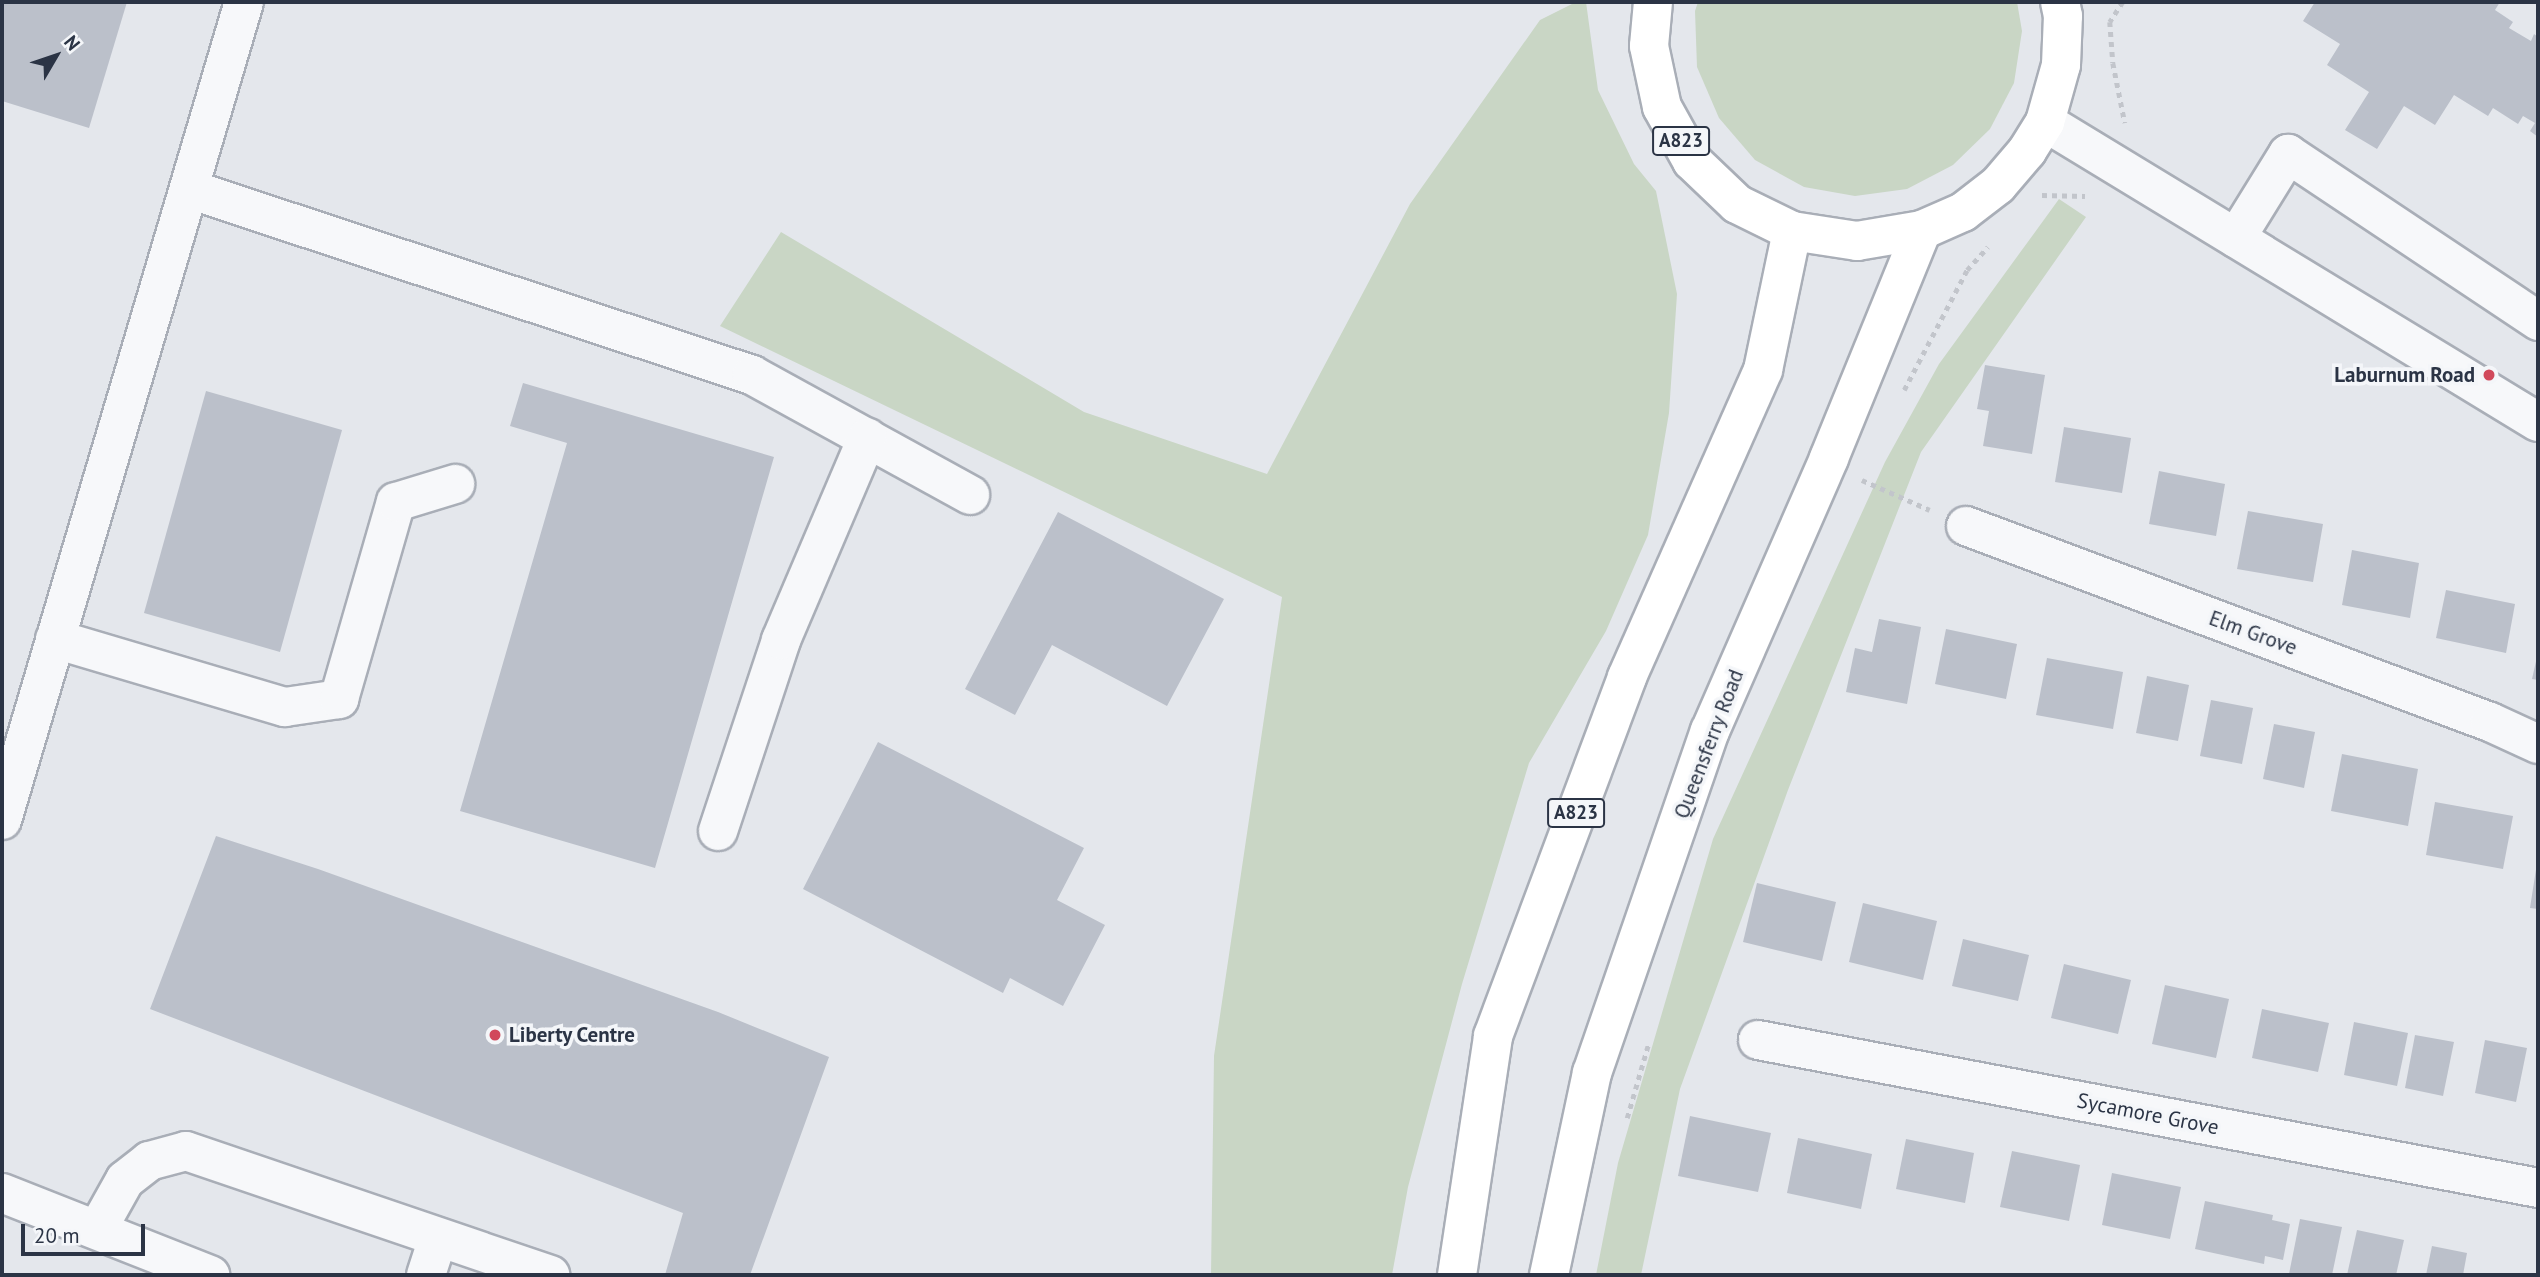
<!DOCTYPE html>
<style>
body{margin:0}
#map{position:relative;width:2540px;height:1277px;overflow:hidden;background:#e4e7ec;font-family:"PT Sans",sans-serif}
div>[style]{position:absolute}
.green>*{inset:0;background:#c9d6c5}
.building>*{inset:0;background:#bbc0ca}
.path>*{height:4.5px;margin-top:-2.25px;transform-origin:0;background:repeating-linear-gradient(90deg,#c2c5cb 0 5px,transparent 0 10px)}
.roads{filter:drop-shadow(2px 0 #a9aeb7) drop-shadow(-2px 0 #a9aeb7) drop-shadow(0 2px #a9aeb7) drop-shadow(0 -2px #a9aeb7)}
.minor>*{height:38px;margin:-19px;padding:0 19px;transform-origin:19px;border-radius:19px;background:#f7f8fa}
.major>*{height:38px;margin:-19px;padding:0 19px;transform-origin:19px;border-radius:19px;background:#fff}
.dots>*{width:19px;height:19px;translate:-50% -50%;box-sizing:border-box;border:4px solid #f4f6f9;border-radius:50%}
span{translate:-50% -50%;white-space:nowrap;text-align:center;line-height:1.15;-webkit-text-stroke:7px #f4f6f9;paint-order:stroke}
.shield-label span{padding:2px 5px;background:#f4f6f9;border:2px solid;border-radius:5px;-webkit-text-stroke-width:0}
.shield-label{font-size:19px;color:#2b3445;font-weight:700}
.poi-label{font-size:21px;color:#2b3445;font-weight:700}
.right{translate:-100% -50%;text-align:right}
.left{translate:0 -50%;text-align:left}
.street-label{font-size:21px;color:#2b3445}
.frame{position:absolute;inset:0;border:4px solid #2b3445;pointer-events:none}
.north{position:absolute;left:21px;top:21px;width:70px;height:70px;-webkit-text-stroke:5px #f4f6f9;paint-order:stroke;rotate:51deg;font-size:19px;font-weight:700;line-height:28px;text-align:center;color:#2b3445}
.north::after{content:'';display:block;margin:auto;width:24px;height:32px;background:#2b3445;clip-path:polygon(50% 0,100% 100%,50% 72%,0 100%)}
.scale{position:absolute;left:21px;top:1224px;width:124px;height:32px;box-sizing:border-box;border:4px solid #2b3445;border-top:0;padding-left:9px;font-size:21px;line-height:24px;white-space:nowrap;color:#2b3445;-webkit-text-stroke:5px #f4f6f9;paint-order:stroke}
</style>
<div id="map">
<div class="green">
<i style="clip-path:polygon(1576px 2px,1586px 2px,1598px 90px,1634px 164px,1656px 191px,1677px 294px,1669px 413px,1648px 535px,1606px 631px,1529px 763px,1462px 984px,1408px 1187px,1392px 1275px,1211px 1275px,1214px 1056px,1282px 597px,720px 326px,781px 232px,1084px 412px,1267px 474px,1410px 204px,1540px 20px)"></i>
<i style="clip-path:polygon(1698px 2px,2017px 2px,2022px 31px,2014px 83px,1990px 129px,1953px 165px,1907px 189px,1855px 196px,1804px 187px,1755px 160px,1719px 118px,1697px 67px,1695px 11px)"></i>
<i style="clip-path:polygon(2059px 199px,2086px 217px,1921px 452px,1788px 790px,1680px 1089px,1641px 1275px,1596px 1275px,1618px 1163px,1713px 839px,1885px 462px,1939px 364px)"></i>
</div>
<div class="building">
<i style="clip-path:polygon(2px 2px,127px 2px,89px 128px,2px 101px)"></i>
<i style="clip-path:polygon(2315px 2px,2500px 2px,2495px 10px,2513px 22px,2509px 28px,2531px 41px,2534px 34px,2538px 37px,2538px 137px,2530px 131px,2535px 123px,2523px 116px,2518px 124px,2493px 108px,2488px 116px,2454px 95px,2435px 125px,2404px 106px,2377px 149px,2345px 130px,2369px 92px,2327px 65px,2340px 44px,2303px 21px)"></i>
<i style="clip-path:polygon(1985px 365px,2045px 375px,2032px 454px,1983px 446px,1989px 411px,1977px 409px)"></i>
<i style="clip-path:polygon(523px 383px,774px 457px,655px 868px,460px 811px,567px 443px,510px 426px)"></i>
<i style="clip-path:polygon(206px 391px,342px 430px,280px 652px,144px 613px)"></i>
<i style="clip-path:polygon(2064px 427px,2131px 438px,2122px 493px,2055px 482px)"></i>
<i style="clip-path:polygon(2159px 471px,2225px 484px,2216px 536px,2149px 524px)"></i>
<i style="clip-path:polygon(2248px 511px,2323px 524px,2313px 582px,2237px 569px)"></i>
<i style="clip-path:polygon(1058px 512px,1224px 599px,1167px 706px,1052px 645px,1015px 715px,965px 689px)"></i>
<i style="clip-path:polygon(2352px 550px,2419px 563px,2410px 618px,2342px 605px)"></i>
<i style="clip-path:polygon(2446px 590px,2515px 604px,2506px 653px,2436px 638px)"></i>
<i style="clip-path:polygon(1879px 619px,1921px 627px,1907px 704px,1846px 692px,1855px 648px,1872px 652px)"></i>
<i style="clip-path:polygon(1946px 629px,2017px 644px,2006px 699px,1935px 684px)"></i>
<i style="clip-path:polygon(2537px 657px,2538px 657px,2538px 680px,2532px 679px)"></i>
<i style="clip-path:polygon(2047px 658px,2123px 672px,2113px 729px,2036px 715px)"></i>
<i style="clip-path:polygon(2147px 676px,2189px 685px,2178px 741px,2136px 733px)"></i>
<i style="clip-path:polygon(2211px 700px,2253px 708px,2242px 764px,2200px 756px)"></i>
<i style="clip-path:polygon(2274px 724px,2315px 732px,2304px 788px,2263px 779px)"></i>
<i style="clip-path:polygon(878px 742px,1084px 848px,1057px 900px,1105px 925px,1063px 1006px,1010px 978px,1003px 993px,803px 889px)"></i>
<i style="clip-path:polygon(2342px 754px,2418px 769px,2408px 826px,2331px 811px)"></i>
<i style="clip-path:polygon(2435px 802px,2513px 816px,2503px 869px,2426px 855px)"></i>
<i style="clip-path:polygon(216px 836px,318px 869px,718px 1012px,829px 1057px,750px 1275px,665px 1275px,683px 1213px,150px 1009px)"></i>
<i style="clip-path:polygon(2537px 863px,2538px 863px,2538px 909px,2530px 908px)"></i>
<i style="clip-path:polygon(1757px 883px,1836px 902px,1822px 961px,1743px 942px)"></i>
<i style="clip-path:polygon(1863px 903px,1937px 921px,1923px 980px,1849px 962px)"></i>
<i style="clip-path:polygon(1963px 939px,2029px 955px,2018px 1001px,1952px 986px)"></i>
<i style="clip-path:polygon(2064px 964px,2131px 980px,2118px 1034px,2051px 1018px)"></i>
<i style="clip-path:polygon(2165px 985px,2229px 999px,2216px 1058px,2152px 1044px)"></i>
<i style="clip-path:polygon(2262px 1009px,2329px 1023px,2318px 1072px,2252px 1058px)"></i>
<i style="clip-path:polygon(2354px 1022px,2408px 1033px,2397px 1086px,2344px 1075px)"></i>
<i style="clip-path:polygon(2415px 1035px,2454px 1042px,2443px 1096px,2405px 1088px)"></i>
<i style="clip-path:polygon(2485px 1040px,2527px 1048px,2516px 1102px,2475px 1093px)"></i>
<i style="clip-path:polygon(1690px 1116px,1771px 1133px,1758px 1192px,1678px 1176px)"></i>
<i style="clip-path:polygon(1798px 1138px,1872px 1154px,1861px 1209px,1787px 1193px)"></i>
<i style="clip-path:polygon(1906px 1139px,1974px 1153px,1965px 1203px,1896px 1189px)"></i>
<i style="clip-path:polygon(2012px 1151px,2080px 1165px,2069px 1221px,2000px 1207px)"></i>
<i style="clip-path:polygon(2112px 1173px,2181px 1187px,2170px 1239px,2102px 1225px)"></i>
<i style="clip-path:polygon(2205px 1201px,2273px 1215px,2272px 1220px,2290px 1224px,2283px 1260px,2265px 1256px,2264px 1264px,2195px 1249px)"></i>
<i style="clip-path:polygon(2300px 1219px,2342px 1227px,2332px 1275px,2289px 1274px)"></i>
<i style="clip-path:polygon(2357px 1230px,2404px 1240px,2396px 1275px,2347px 1275px)"></i>
<i style="clip-path:polygon(2432px 1246px,2467px 1253px,2463px 1275px,2426px 1275px)"></i>
</div>
<div class="path">
<i style="left:2123px;top:2px;width:24px;rotate:123deg"></i>
<i style="left:2110px;top:22px;width:41px;rotate:85.8deg"></i>
<i style="left:2113px;top:63px;width:61px;rotate:78.7deg"></i>
<i style="left:2042px;top:195px;width:43px;rotate:1.3deg"></i>
<i style="left:1904px;top:390px;width:136px;rotate:-62.3deg"></i>
<i style="left:1967px;top:270px;width:31px;rotate:-48deg"></i>
<i style="left:1862px;top:480px;width:74px;rotate:23.8deg"></i>
<i style="left:1627px;top:1118px;width:79px;rotate:-73.9deg"></i>
</div>
<div class="roads">
<div class="minor">
<i style="left:2045px;top:122px;width:577px;rotate:31.32deg"></i>
<i style="left:189px;top:189px;width:593px;rotate:18.28deg"></i>
<i style="left:752px;top:375px;width:249px;rotate:28.8deg"></i>
<i style="left:2236px;top:238px;width:99px;rotate:-58.2deg"></i>
<i style="left:2288px;top:154px;width:301px;rotate:33.7deg"></i>
<i style="left:1966px;top:526px;width:559px;rotate:20.51deg"></i>
<i style="left:2490px;top:722px;width:53px;rotate:24.6deg"></i>
<i style="left:55px;top:639px;width:240px;rotate:16.5deg"></i>
<i style="left:285px;top:707px;width:55px;rotate:-8.4deg"></i>
<i style="left:339px;top:699px;width:205px;rotate:-73.9deg"></i>
<i style="left:396px;top:502px;width:62px;rotate:-17deg"></i>
<i style="left:2px;top:820px;width:853px;rotate:-73.52deg"></i>
<i style="left:718px;top:831px;width:201px;rotate:-71.7deg"></i>
<i style="left:781px;top:640px;width:220px;rotate:-66.9deg"></i>
<i style="left:1758px;top:1040px;width:794px;rotate:10.74deg"></i>
<i style="left:2px;top:1193px;width:224px;rotate:21.5deg"></i>
<i style="left:97px;top:1230px;width:57px;rotate:-60.8deg"></i>
<i style="left:125px;top:1180px;width:31px;rotate:-38deg"></i>
<i style="left:149px;top:1161px;width:38px;rotate:-15deg"></i>
<i style="left:186px;top:1151px;width:385px;rotate:18.8deg"></i>
<i style="left:426px;top:1275px;width:38px;rotate:-72deg"></i>
</div>
<div class="major">
<i style="left:1653px;top:2px;width:44px;rotate:95.2deg"></i>
<i style="left:1649px;top:46px;width:62px;rotate:78deg"></i>
<i style="left:1662px;top:107px;width:62px;rotate:60.9deg"></i>
<i style="left:1692px;top:161px;width:62px;rotate:43.7deg"></i>
<i style="left:1737px;top:204px;width:61px;rotate:26.1deg"></i>
<i style="left:1792px;top:231px;width:66px;rotate:8.7deg"></i>
<i style="left:1857px;top:241px;width:66px;rotate:-9.6deg"></i>
<i style="left:1922px;top:230px;width:45px;rotate:-23.7deg"></i>
<i style="left:1963px;top:212px;width:44px;rotate:-37.6deg"></i>
<i style="left:1998px;top:185px;width:45px;rotate:-49.5deg"></i>
<i style="left:2027px;top:151px;width:34px;rotate:-58deg"></i>
<i style="left:2045px;top:122px;width:59px;rotate:-74.3deg"></i>
<i style="left:2061px;top:65px;width:49px;rotate:-87.7deg"></i>
<i style="left:2063px;top:16px;width:14px;rotate:-102deg"></i>
<i style="left:1457px;top:1275px;width:242px;rotate:-81.4deg"></i>
<i style="left:1493px;top:1036px;width:383px;rotate:-69.5deg"></i>
<i style="left:1627px;top:677px;width:336px;rotate:-66.1deg"></i>
<i style="left:1763px;top:370px;width:142px;rotate:-78.2deg"></i>
<i style="left:1549px;top:1275px;width:207px;rotate:-78deg"></i>
<i style="left:1592px;top:1073px;width:362px;rotate:-71deg"></i>
<i style="left:1710px;top:731px;width:298px;rotate:-66.4deg"></i>
<i style="left:1829px;top:458px;width:246px;rotate:-67.8deg"></i>
</div>
</div>
<div class="dots">
<i style="left:2489px;top:375px;background:#d1495b"></i>
<i style="left:495px;top:1035px;background:#d1495b"></i>
</div>
<div class="shield-label">
<span style="left:1681px;top:141px">A823</span>
<span style="left:1576px;top:813px">A823</span>
</div>
<div class="poi-label">
<span class="right" style="left:2475px;top:375px">Laburnum Road</span>
<span class="left" style="left:509px;top:1035px">Liberty Centre</span>
</div>
<div class="street-label">
<span style="left:2253px;top:633px;rotate:20deg">Elm Grove</span>
<span style="left:1709px;top:744px;rotate:-69deg">Queensferry Road</span>
<span style="left:2148px;top:1114px;rotate:11deg">Sycamore Grove</span>
</div>
<div class="frame"></div>
<div class="north">N</div>
<div class="scale">20 m</div>
</div>
